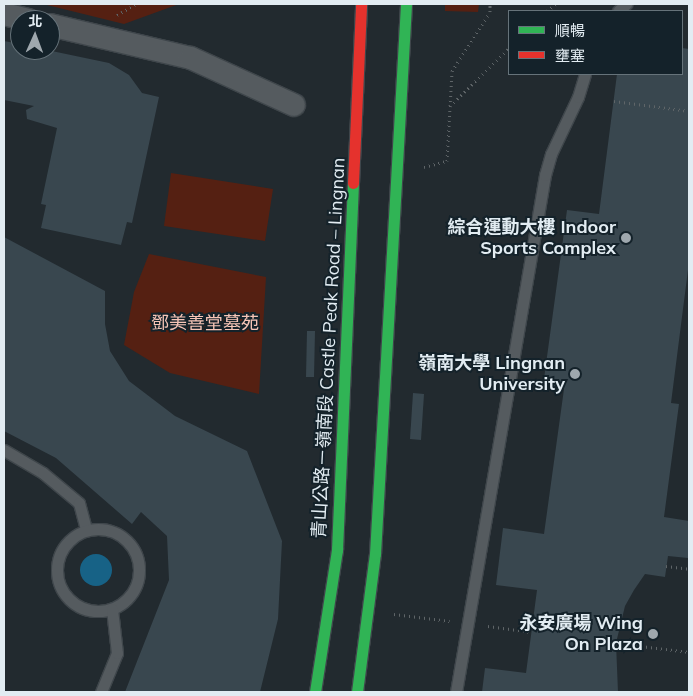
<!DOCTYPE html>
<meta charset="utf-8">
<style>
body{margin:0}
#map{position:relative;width:693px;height:696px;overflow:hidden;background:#222a2f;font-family:Mulish,"Noto Sans TC",sans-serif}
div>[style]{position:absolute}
.green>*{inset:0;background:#552012}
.water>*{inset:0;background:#176286}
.round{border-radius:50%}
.building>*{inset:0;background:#39474f}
.path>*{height:3px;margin-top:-1.5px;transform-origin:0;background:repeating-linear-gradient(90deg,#5f6568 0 1px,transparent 0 5px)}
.roads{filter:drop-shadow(1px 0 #3f464b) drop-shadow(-1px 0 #3f464b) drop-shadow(0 1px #3f464b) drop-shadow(0 -1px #3f464b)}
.lane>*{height:11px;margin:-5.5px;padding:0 5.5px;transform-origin:5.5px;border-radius:5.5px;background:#555b5f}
.lane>.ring{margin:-5.5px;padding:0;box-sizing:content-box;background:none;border:11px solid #555b5f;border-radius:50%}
.street>*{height:22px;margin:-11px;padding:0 11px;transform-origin:11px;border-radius:11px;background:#555b5f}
.fast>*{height:11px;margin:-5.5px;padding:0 5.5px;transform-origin:5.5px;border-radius:5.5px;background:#30b455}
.jam>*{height:11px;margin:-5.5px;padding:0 5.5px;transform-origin:5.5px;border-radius:5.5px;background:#e5322d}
.dots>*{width:14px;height:14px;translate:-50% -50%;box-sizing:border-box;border:2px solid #14222a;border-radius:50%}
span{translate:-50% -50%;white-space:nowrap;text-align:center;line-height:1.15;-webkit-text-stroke:4px #14222a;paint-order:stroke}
.poi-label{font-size:18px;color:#e2ecf2;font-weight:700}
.right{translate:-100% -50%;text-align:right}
.park-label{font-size:18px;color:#f6c5b7}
.street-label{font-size:18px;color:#e2ecf2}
.frame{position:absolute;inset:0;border:5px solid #e2ecf2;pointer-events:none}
.legend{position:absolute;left:508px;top:10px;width:175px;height:65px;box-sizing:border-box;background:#14222a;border:1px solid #66737a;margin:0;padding:6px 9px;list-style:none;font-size:15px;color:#e2ecf2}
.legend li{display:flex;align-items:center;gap:10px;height:25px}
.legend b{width:25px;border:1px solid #66737a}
.north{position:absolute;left:10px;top:10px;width:50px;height:50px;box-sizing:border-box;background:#14222a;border:1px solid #66737a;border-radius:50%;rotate:2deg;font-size:14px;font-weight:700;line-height:20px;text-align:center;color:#e2ecf2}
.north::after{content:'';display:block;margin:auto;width:18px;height:22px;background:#9fa8ae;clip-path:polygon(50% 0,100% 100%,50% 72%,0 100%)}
</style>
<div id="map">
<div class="green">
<i style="clip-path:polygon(43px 4px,179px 4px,124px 24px)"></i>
<i style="clip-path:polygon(445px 4px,479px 4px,478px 12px,445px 11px)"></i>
<i style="clip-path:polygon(171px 173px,273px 189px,265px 241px,164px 226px)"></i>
<i style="clip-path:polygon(149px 254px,266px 277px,259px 394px,170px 373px,124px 345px,134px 292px)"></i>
</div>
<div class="water">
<i class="round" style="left:80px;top:554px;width:32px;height:32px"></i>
</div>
<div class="building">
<i style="clip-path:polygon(4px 41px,20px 44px,20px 50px,47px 50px,109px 63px,129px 75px,142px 93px,159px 97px,132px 223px,127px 222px,121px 245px,41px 228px,46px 205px,41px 204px,57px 128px,27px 119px,26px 110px,34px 106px,4px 100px)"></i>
<i style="clip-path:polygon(682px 48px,689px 49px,689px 262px,671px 403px,679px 404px,664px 517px,689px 521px,688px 558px,668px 556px,665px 577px,645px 574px,634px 590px,625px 606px,616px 643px,618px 692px,482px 692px,485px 668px,526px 673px,537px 590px,496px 585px,503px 528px,544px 534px,564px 389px,543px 386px,567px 210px,599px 214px,617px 74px,682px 74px)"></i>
<i style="clip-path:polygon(4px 237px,105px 291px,105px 324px,110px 351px,129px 381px,175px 416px,247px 451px,282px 541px,278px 619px,260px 692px,125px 692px,169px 580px,167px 536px,141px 512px,132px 524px,56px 458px,4px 431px)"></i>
<i style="clip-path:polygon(307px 331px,315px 331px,314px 377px,306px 377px)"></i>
<i style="clip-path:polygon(413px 393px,424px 394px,421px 440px,410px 439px)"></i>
</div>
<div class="path">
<i style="left:547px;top:11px;width:11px;rotate:-38deg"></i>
<i style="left:117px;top:15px;width:22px;rotate:-30deg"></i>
<i style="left:614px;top:101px;width:76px;rotate:7.6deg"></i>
<i style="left:450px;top:106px;width:83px;rotate:-44.5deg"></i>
<i style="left:424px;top:167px;width:24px;rotate:-15deg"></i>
<i style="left:447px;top:161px;width:90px;rotate:-86.8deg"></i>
<i style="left:452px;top:71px;width:70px;rotate:-57.2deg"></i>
<i style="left:490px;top:12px;width:8px;rotate:-90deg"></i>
<i style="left:666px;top:566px;width:23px;rotate:7deg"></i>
<i style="left:394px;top:614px;width:56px;rotate:7.1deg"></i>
<i style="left:488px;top:626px;width:43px;rotate:7.9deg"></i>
<i style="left:616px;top:643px;width:74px;rotate:7deg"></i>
</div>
<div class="roads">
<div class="lane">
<i style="left:618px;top:11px;width:11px;rotate:-41deg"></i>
<i style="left:4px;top:450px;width:45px;rotate:30.5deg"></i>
<i style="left:43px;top:473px;width:47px;rotate:39.8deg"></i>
<i style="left:79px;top:503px;width:28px;rotate:75deg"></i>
<i class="ring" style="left:57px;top:529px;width:71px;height:71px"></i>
<i style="left:101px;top:692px;width:42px;rotate:-67.7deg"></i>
<i style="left:117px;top:653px;width:44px;rotate:-96.5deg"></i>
<i style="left:456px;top:692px;width:525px;rotate:-80.23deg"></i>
<i style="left:545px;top:175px;width:22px;rotate:-74deg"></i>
<i style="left:551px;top:154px;width:63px;rotate:-64.7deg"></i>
<i style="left:578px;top:97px;width:24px;rotate:-73deg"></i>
</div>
<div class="street">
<i style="left:4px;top:14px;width:25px;rotate:14deg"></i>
<i style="left:50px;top:25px;width:145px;rotate:13.2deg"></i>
<i style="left:191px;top:58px;width:113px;rotate:24.5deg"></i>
</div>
<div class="fast">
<i style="left:315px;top:692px;width:144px;rotate:-81.2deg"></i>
<i style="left:337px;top:550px;width:367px;rotate:-87.5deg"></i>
<i style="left:357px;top:692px;width:139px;rotate:-82.6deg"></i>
<i style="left:375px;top:554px;width:551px;rotate:-86.77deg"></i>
</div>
<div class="jam">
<i style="left:353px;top:183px;width:179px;rotate:-87.4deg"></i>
</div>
</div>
<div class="dots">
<i style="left:626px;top:238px;background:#9fa8ae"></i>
<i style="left:575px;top:374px;background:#9fa8ae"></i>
<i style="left:653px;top:634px;background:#9fa8ae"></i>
</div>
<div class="poi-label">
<span class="right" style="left:616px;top:238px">綜合運動大樓 Indoor<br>Sports Complex</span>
<span class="right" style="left:565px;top:374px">嶺南大學 Lingnan<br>University</span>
<span class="right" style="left:643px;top:634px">永安廣場 Wing<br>On Plaza</span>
</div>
<div class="park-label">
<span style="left:205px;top:323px">鄧美善堂墓苑</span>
</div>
<div class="street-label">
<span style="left:329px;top:348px;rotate:-87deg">青山公路－嶺南段 Castle Peak Road – Lingnan</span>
</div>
<div class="frame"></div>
<ul class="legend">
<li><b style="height:6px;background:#30b455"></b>順暢</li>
<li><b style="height:6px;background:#e5322d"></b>壅塞</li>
</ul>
<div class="north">北</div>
</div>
